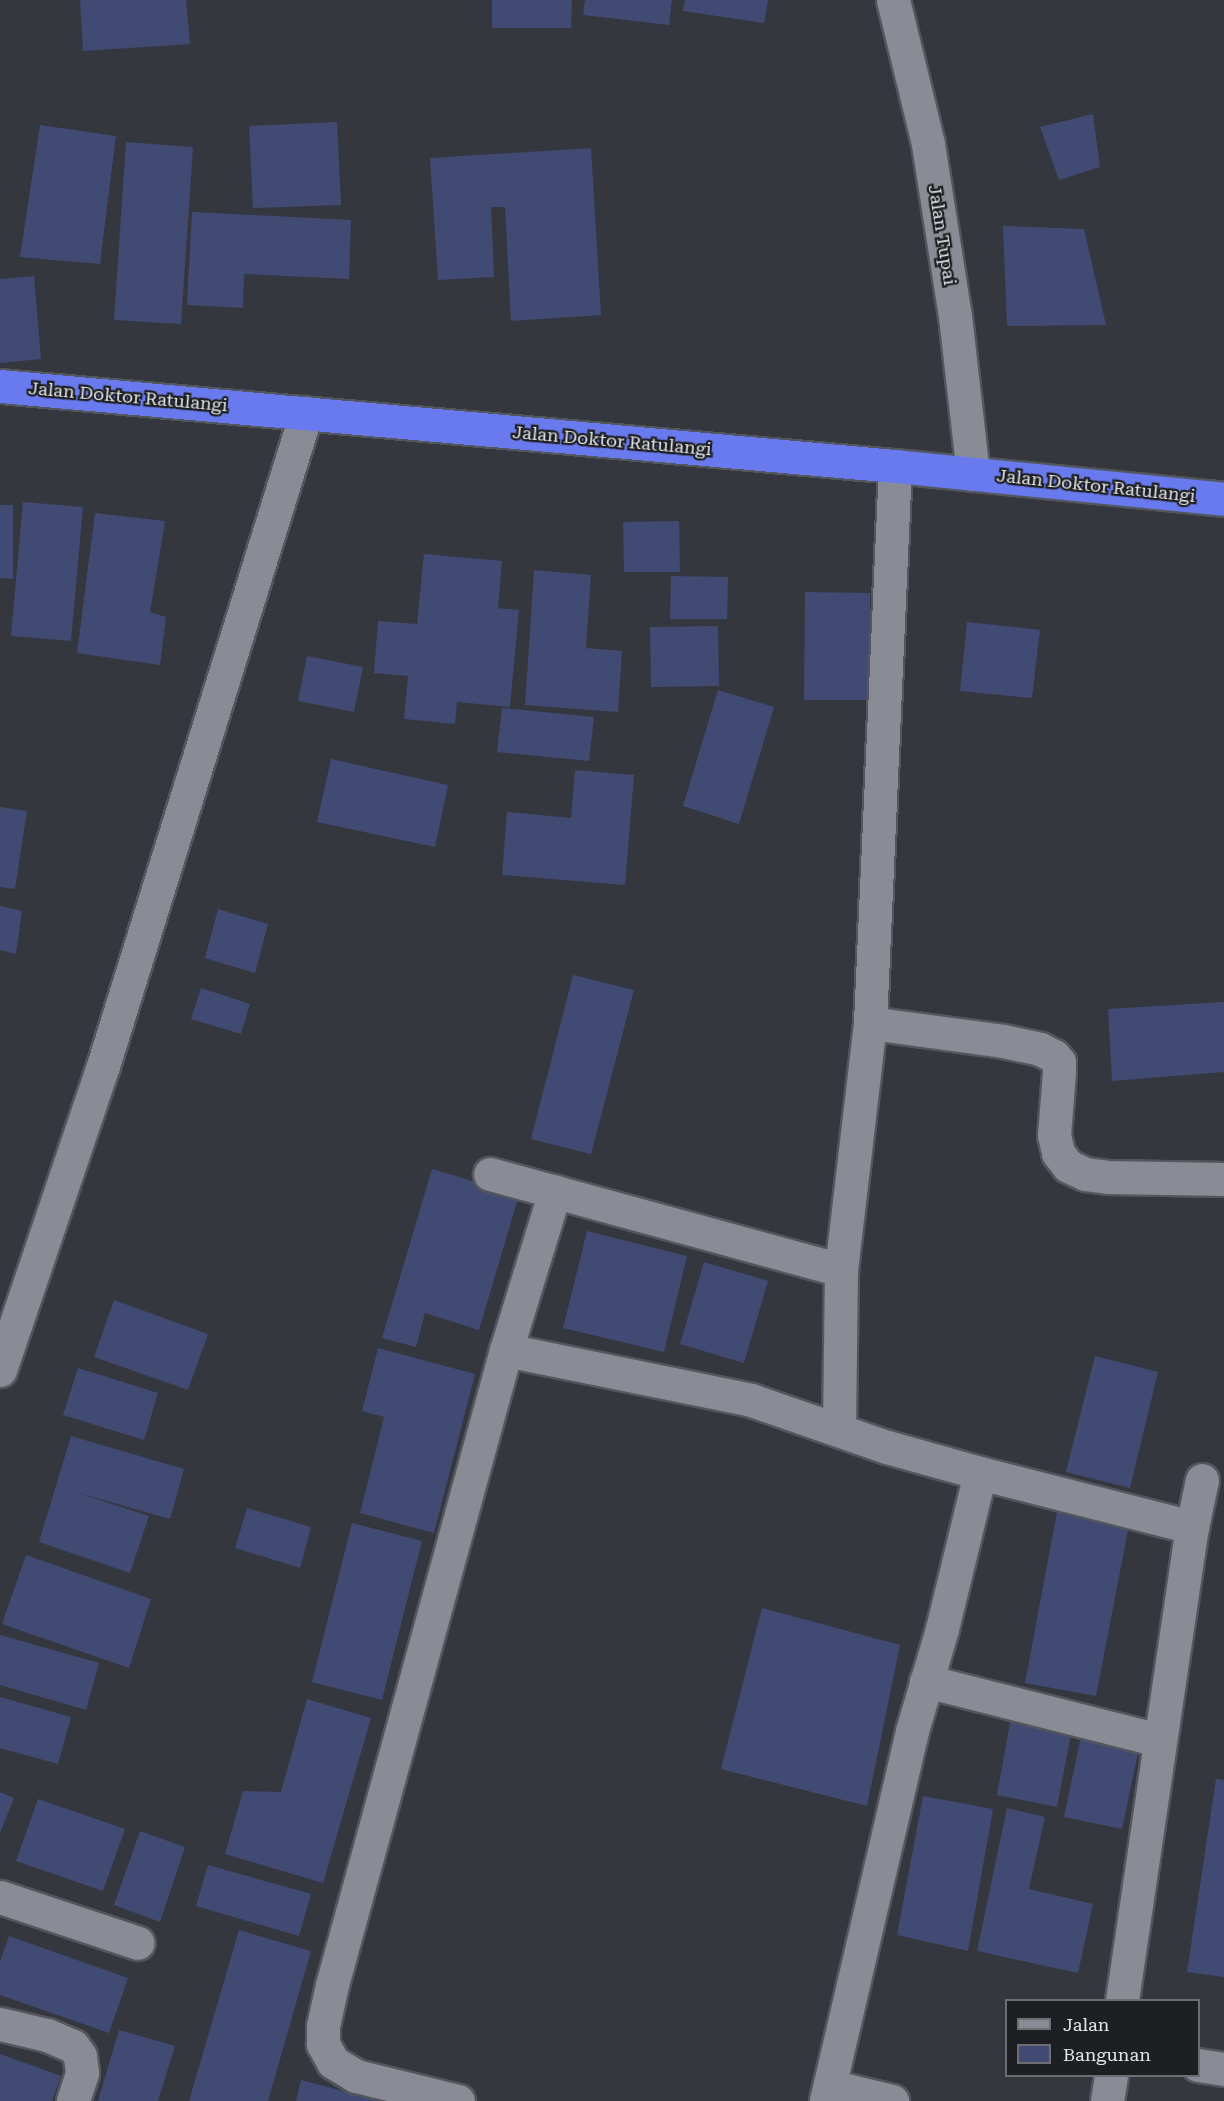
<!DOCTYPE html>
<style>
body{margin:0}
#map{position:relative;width:1224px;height:2101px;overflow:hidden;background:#35373f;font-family:"Roboto Serif",serif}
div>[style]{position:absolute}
.building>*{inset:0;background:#414a73}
.roads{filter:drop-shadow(2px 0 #54565d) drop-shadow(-2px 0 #54565d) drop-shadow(0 2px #54565d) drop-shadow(0 -2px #54565d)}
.minor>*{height:33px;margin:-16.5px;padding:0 16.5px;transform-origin:16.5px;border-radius:16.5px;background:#898c94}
.highway>*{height:33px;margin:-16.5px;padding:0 16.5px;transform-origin:16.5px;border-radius:16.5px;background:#687aee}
span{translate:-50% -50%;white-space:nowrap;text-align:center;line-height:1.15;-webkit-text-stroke:4.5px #1e1f22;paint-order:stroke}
.street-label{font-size:18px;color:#e3e5ea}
.legend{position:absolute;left:1005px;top:1999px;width:195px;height:78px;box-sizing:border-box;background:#1e1f22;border:2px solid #6d6e72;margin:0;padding:8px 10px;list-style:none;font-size:18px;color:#e3e5ea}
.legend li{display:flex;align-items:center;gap:12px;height:30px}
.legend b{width:30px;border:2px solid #6d6e72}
</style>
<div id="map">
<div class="building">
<i style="clip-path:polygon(80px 0,186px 0,190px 44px,83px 51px)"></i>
<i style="clip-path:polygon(492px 0,572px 0,571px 28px,492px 28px)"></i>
<i style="clip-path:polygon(585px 0,672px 0,669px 25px,583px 15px)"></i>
<i style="clip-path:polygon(685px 0,768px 0,764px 23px,683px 11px)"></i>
<i style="clip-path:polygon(1093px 114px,1100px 167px,1059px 180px,1040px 127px)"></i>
<i style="clip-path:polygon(337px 122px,341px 205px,253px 208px,249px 126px)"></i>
<i style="clip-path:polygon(40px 125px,116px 136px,100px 264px,20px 257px)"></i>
<i style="clip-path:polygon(126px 142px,193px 147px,181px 324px,114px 320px)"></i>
<i style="clip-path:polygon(591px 148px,601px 315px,511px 321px,505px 207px,491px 207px,494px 277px,438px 280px,430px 158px)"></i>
<i style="clip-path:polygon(192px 212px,351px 220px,349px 279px,244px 274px,243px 308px,187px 305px)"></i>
<i style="clip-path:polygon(1003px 226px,1084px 229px,1106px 325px,1007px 326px)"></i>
<i style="clip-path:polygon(34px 276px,41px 359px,0 363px,0 279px)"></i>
<i style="clip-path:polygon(23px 502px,83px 507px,71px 641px,11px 636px)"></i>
<i style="clip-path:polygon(0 505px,13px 505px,13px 579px,0 578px)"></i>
<i style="clip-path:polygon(95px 513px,165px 521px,150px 612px,166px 617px,160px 665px,77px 653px)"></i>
<i style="clip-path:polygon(679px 521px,680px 572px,624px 572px,623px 522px)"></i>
<i style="clip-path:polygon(424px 554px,502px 561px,498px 608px,519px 610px,510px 707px,457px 702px,455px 724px,404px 719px,408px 676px,374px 673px,378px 621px,417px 624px)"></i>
<i style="clip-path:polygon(534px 570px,591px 575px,586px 648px,622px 651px,618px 712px,525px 705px)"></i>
<i style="clip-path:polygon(671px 576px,728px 577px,727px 619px,670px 619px)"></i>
<i style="clip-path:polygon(805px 592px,870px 593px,870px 700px,804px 700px)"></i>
<i style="clip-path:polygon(967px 622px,1040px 630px,1032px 698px,960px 691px)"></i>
<i style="clip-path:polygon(718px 626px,719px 686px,651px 687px,650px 627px)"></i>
<i style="clip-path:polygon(307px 656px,363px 667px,354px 712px,298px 701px)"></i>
<i style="clip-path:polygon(718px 690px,774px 707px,739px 824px,683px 806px)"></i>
<i style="clip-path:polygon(502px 708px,594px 717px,589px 761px,497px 752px)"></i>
<i style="clip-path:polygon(331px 759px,448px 785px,435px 847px,317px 822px)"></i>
<i style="clip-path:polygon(575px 770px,634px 775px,625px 885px,502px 875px,507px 812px,571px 818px)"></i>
<i style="clip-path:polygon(0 807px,27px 811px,15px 889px,0 887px)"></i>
<i style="clip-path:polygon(0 906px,22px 911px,16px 954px,0 950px)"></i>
<i style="clip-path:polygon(218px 909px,268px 924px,255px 973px,205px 958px)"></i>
<i style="clip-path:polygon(573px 975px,634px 990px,591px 1154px,531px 1139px)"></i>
<i style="clip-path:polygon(201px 988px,250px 1004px,241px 1034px,191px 1019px)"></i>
<i style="clip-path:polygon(1224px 1002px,1224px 1072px,1112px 1081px,1108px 1009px)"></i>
<i style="clip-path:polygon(432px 1169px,519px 1195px,479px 1330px,425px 1313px,416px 1347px,382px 1338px)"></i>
<i style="clip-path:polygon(587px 1231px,687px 1256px,664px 1352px,563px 1328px)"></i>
<i style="clip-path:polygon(704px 1262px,768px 1281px,744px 1363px,680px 1344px)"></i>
<i style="clip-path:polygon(114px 1300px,208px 1334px,188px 1390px,94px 1357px)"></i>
<i style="clip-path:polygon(378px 1348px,475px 1374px,434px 1533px,360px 1513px,384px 1417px,362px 1411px)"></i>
<i style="clip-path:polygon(1095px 1356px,1158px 1372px,1130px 1488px,1066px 1472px)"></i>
<i style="clip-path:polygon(78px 1368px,158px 1393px,144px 1440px,63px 1415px)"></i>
<i style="clip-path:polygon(71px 1436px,184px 1469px,170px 1519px,75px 1492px,149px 1516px,130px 1573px,39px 1542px)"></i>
<i style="clip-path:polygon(247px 1508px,311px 1527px,300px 1568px,235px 1548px)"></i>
<i style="clip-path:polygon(1057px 1512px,1129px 1525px,1096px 1696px,1025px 1683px)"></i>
<i style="clip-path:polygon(352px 1523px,422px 1541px,382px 1700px,312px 1682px)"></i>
<i style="clip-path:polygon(26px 1555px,151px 1599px,129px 1668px,2px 1624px)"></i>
<i style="clip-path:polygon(762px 1608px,900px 1645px,867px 1806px,721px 1769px)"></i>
<i style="clip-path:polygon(0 1635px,99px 1663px,86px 1710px,0 1685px)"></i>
<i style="clip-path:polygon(0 1697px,71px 1717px,58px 1764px,0 1748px)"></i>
<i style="clip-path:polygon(307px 1699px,371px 1718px,323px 1883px,225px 1854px,243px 1791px,281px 1792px)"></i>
<i style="clip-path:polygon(1012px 1712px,1073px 1724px,1057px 1807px,997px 1795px)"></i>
<i style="clip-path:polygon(1083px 1727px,1141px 1739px,1122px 1829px,1064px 1817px)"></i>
<i style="clip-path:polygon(1216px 1779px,1224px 1780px,1224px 1977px,1187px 1972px)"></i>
<i style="clip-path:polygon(0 1792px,14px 1798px,0 1833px)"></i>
<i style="clip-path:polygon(923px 1796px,993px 1809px,968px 1951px,897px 1935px)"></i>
<i style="clip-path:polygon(38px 1799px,125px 1829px,103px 1891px,16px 1861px)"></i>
<i style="clip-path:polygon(1007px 1808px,1045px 1817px,1029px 1889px,1093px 1904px,1078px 1973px,977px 1951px)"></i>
<i style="clip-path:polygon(140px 1831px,185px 1847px,160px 1922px,114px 1905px)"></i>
<i style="clip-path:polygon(208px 1865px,311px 1894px,299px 1936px,196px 1906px)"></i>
<i style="clip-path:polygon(239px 1930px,311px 1951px,268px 2101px,189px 2101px)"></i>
<i style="clip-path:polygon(9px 1936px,128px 1978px,109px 2033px,0 1995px,0 1962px)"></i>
<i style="clip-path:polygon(119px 2030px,175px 2046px,158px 2101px,98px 2101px)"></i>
<i style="clip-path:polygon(0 2054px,61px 2076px,52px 2101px,0 2101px)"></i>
<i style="clip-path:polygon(301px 2080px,378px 2100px,378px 2101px,296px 2101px)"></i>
</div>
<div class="roads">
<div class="minor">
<i style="left:893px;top:0;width:148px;rotate:76.3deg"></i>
<i style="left:928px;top:144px;width:174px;rotate:81.1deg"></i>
<i style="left:955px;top:316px;width:159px;rotate:83.5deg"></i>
<i style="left:895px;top:466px;width:558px;rotate:92.57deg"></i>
<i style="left:870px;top:1023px;width:134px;rotate:7.7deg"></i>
<i style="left:1003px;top:1041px;width:38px;rotate:12deg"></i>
<i style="left:1040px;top:1049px;width:16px;rotate:27deg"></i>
<i style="left:1054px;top:1056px;width:8px;rotate:50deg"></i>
<i style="left:1059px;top:1062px;width:10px;rotate:90deg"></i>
<i style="left:1059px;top:1072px;width:63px;rotate:94.5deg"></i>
<i style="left:1054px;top:1135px;width:18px;rotate:77deg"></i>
<i style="left:1058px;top:1153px;width:16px;rotate:52deg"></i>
<i style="left:1068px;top:1166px;width:19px;rotate:25deg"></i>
<i style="left:1085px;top:1174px;width:23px;rotate:7deg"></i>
<i style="left:1108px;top:1177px;width:116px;rotate:1deg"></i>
<i style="left:490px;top:1174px;width:364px;rotate:15.3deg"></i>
<i style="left:506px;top:1350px;width:250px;rotate:11.5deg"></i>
<i style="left:751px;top:1400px;width:144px;rotate:19.1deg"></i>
<i style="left:887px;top:1447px;width:97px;rotate:15.6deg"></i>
<i style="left:980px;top:1473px;width:161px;rotate:103.7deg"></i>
<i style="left:942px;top:1629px;width:106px;rotate:106.4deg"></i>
<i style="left:912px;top:1731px;width:380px;rotate:103.1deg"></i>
<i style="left:0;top:1370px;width:321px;rotate:-71.3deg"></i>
<i style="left:103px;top:1066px;width:684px;rotate:-72.73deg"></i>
<i style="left:839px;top:1430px;width:160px;rotate:-89.3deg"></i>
<i style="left:841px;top:1270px;width:249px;rotate:-83.3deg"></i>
<i style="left:980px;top:1473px;width:219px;rotate:14.3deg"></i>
<i style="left:926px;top:1681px;width:241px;rotate:14.2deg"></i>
<i style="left:0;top:1897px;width:145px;rotate:18.4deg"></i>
<i style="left:1122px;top:2000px;width:478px;rotate:-81.6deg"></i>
<i style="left:1192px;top:1527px;width:48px;rotate:-78deg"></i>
<i style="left:0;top:2024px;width:48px;rotate:13.2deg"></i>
<i style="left:47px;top:2035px;width:28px;rotate:23deg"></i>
<i style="left:73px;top:2046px;width:12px;rotate:55deg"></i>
<i style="left:80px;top:2056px;width:17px;rotate:83deg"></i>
<i style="left:82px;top:2073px;width:29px;rotate:108deg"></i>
<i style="left:1198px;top:2065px;width:26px;rotate:9deg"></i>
<i style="left:830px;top:2086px;width:64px;rotate:13.6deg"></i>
<i style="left:458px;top:2101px;width:105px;rotate:-166.2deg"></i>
<i style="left:356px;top:2076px;width:27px;rotate:-149deg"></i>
<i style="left:333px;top:2062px;width:21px;rotate:-119deg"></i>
<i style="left:323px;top:2044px;width:18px;rotate:-90deg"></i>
<i style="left:323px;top:2026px;width:42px;rotate:-77.6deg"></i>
<i style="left:332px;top:1985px;width:658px;rotate:-74.68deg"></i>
<i style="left:506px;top:1350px;width:166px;rotate:-72.9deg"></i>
<i style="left:1107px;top:2101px;width:25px;rotate:-81deg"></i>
</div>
<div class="highway">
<i style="left:0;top:386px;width:899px;rotate:5.11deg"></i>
<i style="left:895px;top:466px;width:331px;rotate:5.7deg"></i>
</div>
</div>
<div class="street-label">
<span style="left:942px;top:235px;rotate:81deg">Jalan Tupai</span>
<span style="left:128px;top:397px;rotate:5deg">Jalan Doktor Ratulangi</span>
<span style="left:612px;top:441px;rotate:5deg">Jalan Doktor Ratulangi</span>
<span style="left:1096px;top:486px;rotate:6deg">Jalan Doktor Ratulangi</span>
</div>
<ul class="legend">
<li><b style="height:8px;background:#898c94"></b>Jalan</li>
<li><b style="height:16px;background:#414a73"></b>Bangunan</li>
</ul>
</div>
